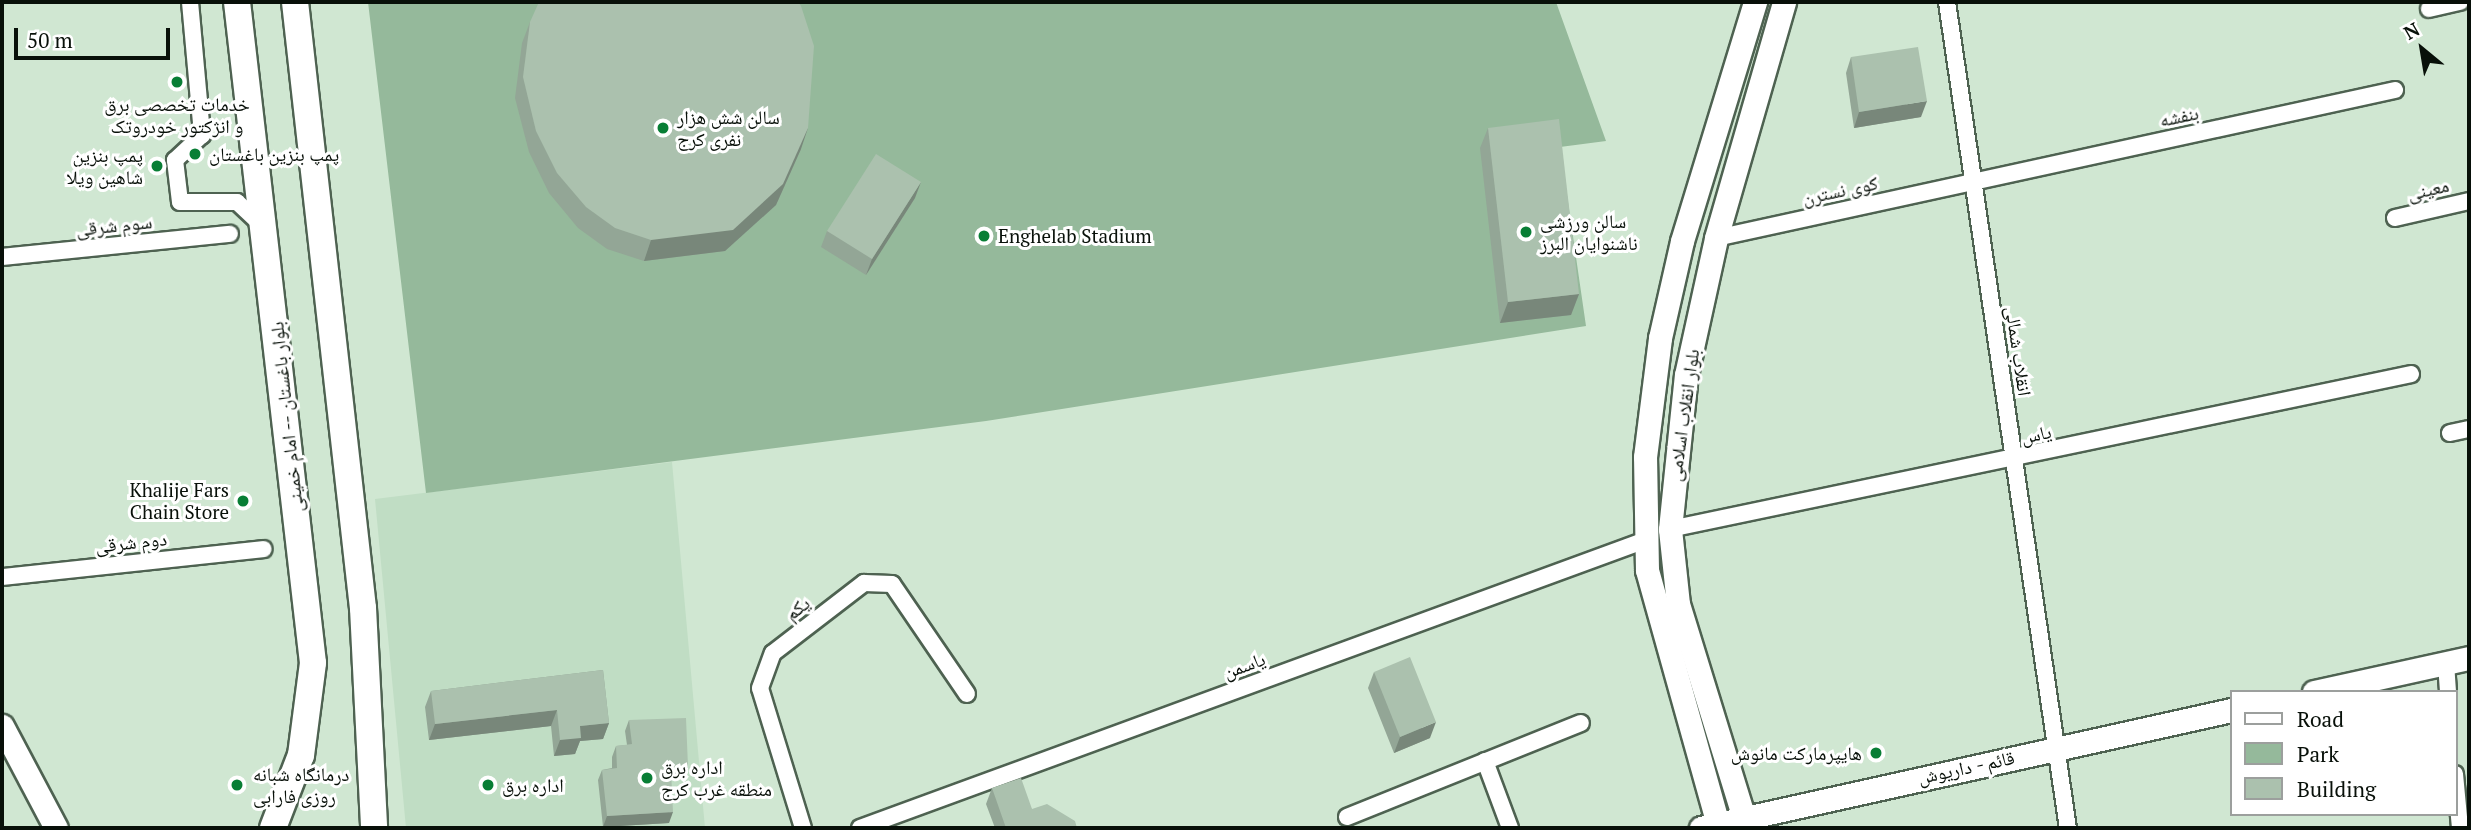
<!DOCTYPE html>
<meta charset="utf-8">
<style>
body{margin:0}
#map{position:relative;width:2471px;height:830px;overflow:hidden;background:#d0e7d2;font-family:"PT Serif","Noto Naskh Arabic",serif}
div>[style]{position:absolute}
.built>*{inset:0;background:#c0ddc4}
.green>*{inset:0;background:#95b99b}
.roads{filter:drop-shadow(2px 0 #4e6251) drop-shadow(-2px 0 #4e6251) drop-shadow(0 2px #4e6251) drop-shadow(0 -2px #4e6251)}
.street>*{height:16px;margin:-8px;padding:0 8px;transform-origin:8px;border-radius:8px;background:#fff}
.secondary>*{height:23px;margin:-11.5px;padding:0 11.5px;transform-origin:11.5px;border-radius:11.5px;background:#fff}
.primary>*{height:26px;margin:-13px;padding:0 13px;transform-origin:13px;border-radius:13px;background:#fff}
.wall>*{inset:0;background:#93a696}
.shaded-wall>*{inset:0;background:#78877a}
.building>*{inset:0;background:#abc1ae}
.dots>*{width:19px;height:19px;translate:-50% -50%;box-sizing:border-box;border:4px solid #fff;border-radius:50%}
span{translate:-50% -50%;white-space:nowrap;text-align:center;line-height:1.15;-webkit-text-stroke:6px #fff;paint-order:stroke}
.poi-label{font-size:19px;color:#081009}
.left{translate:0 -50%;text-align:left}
.right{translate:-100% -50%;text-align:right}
.street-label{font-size:19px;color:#081009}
.frame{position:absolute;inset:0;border:4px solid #081009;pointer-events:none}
.legend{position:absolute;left:2230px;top:690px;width:228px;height:126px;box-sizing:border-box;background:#fff;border:2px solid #9c9f9d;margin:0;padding:9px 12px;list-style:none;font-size:21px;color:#081009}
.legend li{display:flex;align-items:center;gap:14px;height:35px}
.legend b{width:35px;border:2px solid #9c9f9d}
.north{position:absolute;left:2387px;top:14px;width:70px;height:70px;-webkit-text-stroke:5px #fff;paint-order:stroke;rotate:330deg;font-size:19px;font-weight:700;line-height:28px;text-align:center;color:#081009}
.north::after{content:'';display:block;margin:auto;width:24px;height:32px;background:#081009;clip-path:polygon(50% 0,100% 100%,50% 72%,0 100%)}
.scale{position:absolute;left:14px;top:28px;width:156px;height:32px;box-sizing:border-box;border:4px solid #081009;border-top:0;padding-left:9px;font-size:21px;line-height:24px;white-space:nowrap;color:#081009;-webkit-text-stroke:5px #fff;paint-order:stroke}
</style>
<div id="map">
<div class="built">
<i style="clip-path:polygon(672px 462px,705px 828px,406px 828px,375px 499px)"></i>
</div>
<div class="green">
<i style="clip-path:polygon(368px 2px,1556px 2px,1606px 141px,1560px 147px,1586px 326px,986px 421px,426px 493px)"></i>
</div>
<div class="roads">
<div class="street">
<i style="left:190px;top:2px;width:134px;rotate:84.8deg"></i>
<i style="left:202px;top:135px;width:37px;rotate:137deg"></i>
<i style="left:175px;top:160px;width:42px;rotate:83.2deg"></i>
<i style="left:180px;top:202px;width:57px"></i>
<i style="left:237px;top:202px;width:35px;rotate:43deg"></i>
<i style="left:1947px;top:2px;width:835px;rotate:81.67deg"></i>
<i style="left:2429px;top:9px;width:32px;rotate:-13deg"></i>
<i style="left:2395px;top:218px;width:76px;rotate:-12.9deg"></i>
<i style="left:1716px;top:238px;width:695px;rotate:-12.3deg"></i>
<i style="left:2px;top:257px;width:229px;rotate:-5.8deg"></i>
<i style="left:2450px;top:433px;width:19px;rotate:-12deg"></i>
<i style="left:1670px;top:529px;width:757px;rotate:-11.81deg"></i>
<i style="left:2px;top:577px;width:263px;rotate:-6.1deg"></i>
<i style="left:2446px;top:663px;width:29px;rotate:86deg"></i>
<i style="left:1485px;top:761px;width:72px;rotate:69.5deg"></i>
<i style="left:2455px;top:774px;width:54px;rotate:84.7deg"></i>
<i style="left:1347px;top:817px;width:252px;rotate:-21.9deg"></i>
<i style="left:803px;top:828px;width:146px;rotate:-107.1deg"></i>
<i style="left:760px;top:688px;width:37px;rotate:-70deg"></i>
<i style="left:773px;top:653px;width:115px;rotate:-37.6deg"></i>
<i style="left:864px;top:583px;width:28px;rotate:2deg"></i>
<i style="left:892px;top:584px;width:133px;rotate:55.7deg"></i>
<i style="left:860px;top:828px;width:834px;rotate:-20.13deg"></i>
</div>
<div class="secondary">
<i style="left:2314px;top:692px;width:159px;rotate:-12.4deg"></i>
<i style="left:2px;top:726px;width:115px;rotate:62.1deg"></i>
<i style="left:1701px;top:828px;width:543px;rotate:-12.55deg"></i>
<i style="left:1719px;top:828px;width:268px;rotate:-105.6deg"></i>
<i style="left:1647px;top:570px;width:113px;rotate:-91deg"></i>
<i style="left:1645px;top:457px;width:120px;rotate:-82.8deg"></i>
<i style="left:1660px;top:338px;width:99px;rotate:-77.2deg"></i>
<i style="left:1682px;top:241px;width:250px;rotate:-73deg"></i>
<i style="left:1747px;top:828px;width:234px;rotate:-107.1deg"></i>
<i style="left:1678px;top:604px;width:75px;rotate:-96.1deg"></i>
<i style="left:1670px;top:529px;width:155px;rotate:-84.1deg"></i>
<i style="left:1686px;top:375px;width:140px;rotate:-77.6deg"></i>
<i style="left:1716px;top:238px;width:246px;rotate:-73.9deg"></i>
</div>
<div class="primary">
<i style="left:237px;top:2px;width:665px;rotate:83.44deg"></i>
<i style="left:313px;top:663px;width:93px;rotate:97.4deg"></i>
<i style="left:301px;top:755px;width:78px;rotate:111deg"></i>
<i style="left:295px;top:2px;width:610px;rotate:83.6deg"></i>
<i style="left:363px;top:608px;width:220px;rotate:87.1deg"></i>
</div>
</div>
<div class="wall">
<i style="clip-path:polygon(530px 22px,801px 149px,776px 205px,725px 251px,644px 261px,607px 249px,578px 228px,549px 193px,529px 152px,515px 98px,522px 43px)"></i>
<i style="clip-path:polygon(1851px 57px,1921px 117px,1854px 128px,1846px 73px)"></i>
<i style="clip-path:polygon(1488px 128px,1579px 294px,1571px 315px,1500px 323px,1480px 148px)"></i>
<i style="clip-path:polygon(915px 198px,866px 275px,821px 247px,827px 231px)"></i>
<i style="clip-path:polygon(603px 670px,609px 723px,603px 739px,580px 741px,575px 754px,554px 756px,551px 726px,429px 740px,425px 707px,431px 691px)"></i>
<i style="clip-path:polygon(1374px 672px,1430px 738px,1394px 753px,1368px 688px)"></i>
<i style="clip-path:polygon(629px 720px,684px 778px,671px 780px,669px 823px,603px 827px,598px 780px,602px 770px,612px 768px,612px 757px,616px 746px,627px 745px,625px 731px)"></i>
<i style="clip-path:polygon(992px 788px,1032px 809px,1077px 828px,995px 828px,986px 804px)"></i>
</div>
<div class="shaded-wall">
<i style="clip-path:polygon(1927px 101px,1921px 117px,1854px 128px,1859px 112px)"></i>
<i style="clip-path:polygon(808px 128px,801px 149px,776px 205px,725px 251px,644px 261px,651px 240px)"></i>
<i style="clip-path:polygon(921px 182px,915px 198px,866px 275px,872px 259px)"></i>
<i style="clip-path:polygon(1579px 294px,1571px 315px,1500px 323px,1508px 302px)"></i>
<i style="clip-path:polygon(557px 710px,551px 726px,429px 740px,435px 724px)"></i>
<i style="clip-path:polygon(1436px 722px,1430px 738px,1394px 753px,1400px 737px)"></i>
<i style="clip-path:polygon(609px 723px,603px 739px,580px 741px,575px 754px,554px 756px,560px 740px,580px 726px)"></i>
<i style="clip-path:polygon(688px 767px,684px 778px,667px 781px,671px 770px)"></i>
<i style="clip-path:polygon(673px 812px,669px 823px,603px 827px,607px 816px)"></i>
</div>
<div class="building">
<i style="clip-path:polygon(539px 2px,798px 2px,801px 6px,814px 46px,808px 128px,783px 184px,733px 230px,651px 240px,615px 228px,586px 207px,557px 173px,536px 131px,523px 77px,530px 22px)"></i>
<i style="clip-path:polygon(1918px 47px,1927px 101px,1859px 112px,1851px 57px)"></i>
<i style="clip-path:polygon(1559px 119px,1579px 294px,1508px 302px,1488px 128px)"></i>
<i style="clip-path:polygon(876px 154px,921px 182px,872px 259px,827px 231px)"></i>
<i style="clip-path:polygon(1410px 657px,1436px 722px,1400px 737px,1374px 672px)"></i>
<i style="clip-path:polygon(603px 670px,609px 723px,580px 726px,581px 738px,560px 740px,557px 710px,435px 724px,431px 691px)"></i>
<i style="clip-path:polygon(686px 718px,688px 767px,671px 770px,673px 812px,607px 816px,602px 770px,617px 768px,616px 746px,632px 744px,629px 720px)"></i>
<i style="clip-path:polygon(1021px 778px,1032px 809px,1047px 804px,1075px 821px,1077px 828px,1006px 828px,992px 788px)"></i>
</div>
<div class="dots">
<i style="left:177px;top:82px;background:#087e35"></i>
<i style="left:663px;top:128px;background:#087e35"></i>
<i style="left:195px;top:154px;background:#087e35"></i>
<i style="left:157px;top:166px;background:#087e35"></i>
<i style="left:1526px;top:232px;background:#087e35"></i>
<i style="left:984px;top:236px;background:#087e35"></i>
<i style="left:243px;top:501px;background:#087e35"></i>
<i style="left:1876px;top:753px;background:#087e35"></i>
<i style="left:647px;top:778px;background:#087e35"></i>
<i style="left:237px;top:785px;background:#087e35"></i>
<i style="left:488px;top:785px;background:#087e35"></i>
</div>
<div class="poi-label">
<span style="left:177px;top:115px">خدمات تخصصی برق<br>و انژکتور خودروتک</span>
<span class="left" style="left:677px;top:128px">سالن شش هزار<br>نفری کرج</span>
<span class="left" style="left:209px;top:154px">پمپ بنزین باغستان</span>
<span class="right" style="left:143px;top:166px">پمپ بنزین<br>شاهین ویلا</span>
<span class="left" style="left:1540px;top:232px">سالن ورزشی<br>ناشنوایان البرز</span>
<span class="left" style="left:998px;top:236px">Enghelab Stadium</span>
<span class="right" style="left:229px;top:501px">Khalije Fars<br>Chain Store</span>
<span class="right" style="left:1862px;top:753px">هایپرمارکت مانوش</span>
<span class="left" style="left:661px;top:778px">اداره برق<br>منطقه غرب کرج</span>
<span class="left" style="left:253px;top:785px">درمانگاه شبانه<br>روزی فارابی</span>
<span class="left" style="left:502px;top:785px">اداره برق</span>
</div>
<div class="street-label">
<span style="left:2179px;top:116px;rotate:-12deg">بنفشه</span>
<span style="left:2428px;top:189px;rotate:-13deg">معینی</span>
<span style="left:1840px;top:190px;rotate:-12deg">کوی نسترن</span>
<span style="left:114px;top:225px;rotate:-6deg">سوم شرقی</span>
<span style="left:2019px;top:351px;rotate:82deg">انقلاب شمالی</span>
<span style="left:1683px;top:415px;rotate:-82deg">بلوار انقلاب اسلامی</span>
<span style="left:286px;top:417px;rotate:-96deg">بلوار باغستان -- امام خمینی</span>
<span style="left:2036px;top:434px;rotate:-12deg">یاس</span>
<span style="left:131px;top:542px;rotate:-6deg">دوم شرقی</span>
<span style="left:797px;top:608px;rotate:-38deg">یکم</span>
<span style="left:1244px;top:665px;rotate:-20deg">یاسمن</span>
<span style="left:1966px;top:767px;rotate:-12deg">قائم - داریوش</span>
</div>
<div class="frame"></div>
<ul class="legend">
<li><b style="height:9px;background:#fff"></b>Road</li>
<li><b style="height:19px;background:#95b99b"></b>Park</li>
<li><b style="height:19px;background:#abc1ae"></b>Building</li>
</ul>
<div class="north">N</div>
<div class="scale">50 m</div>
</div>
